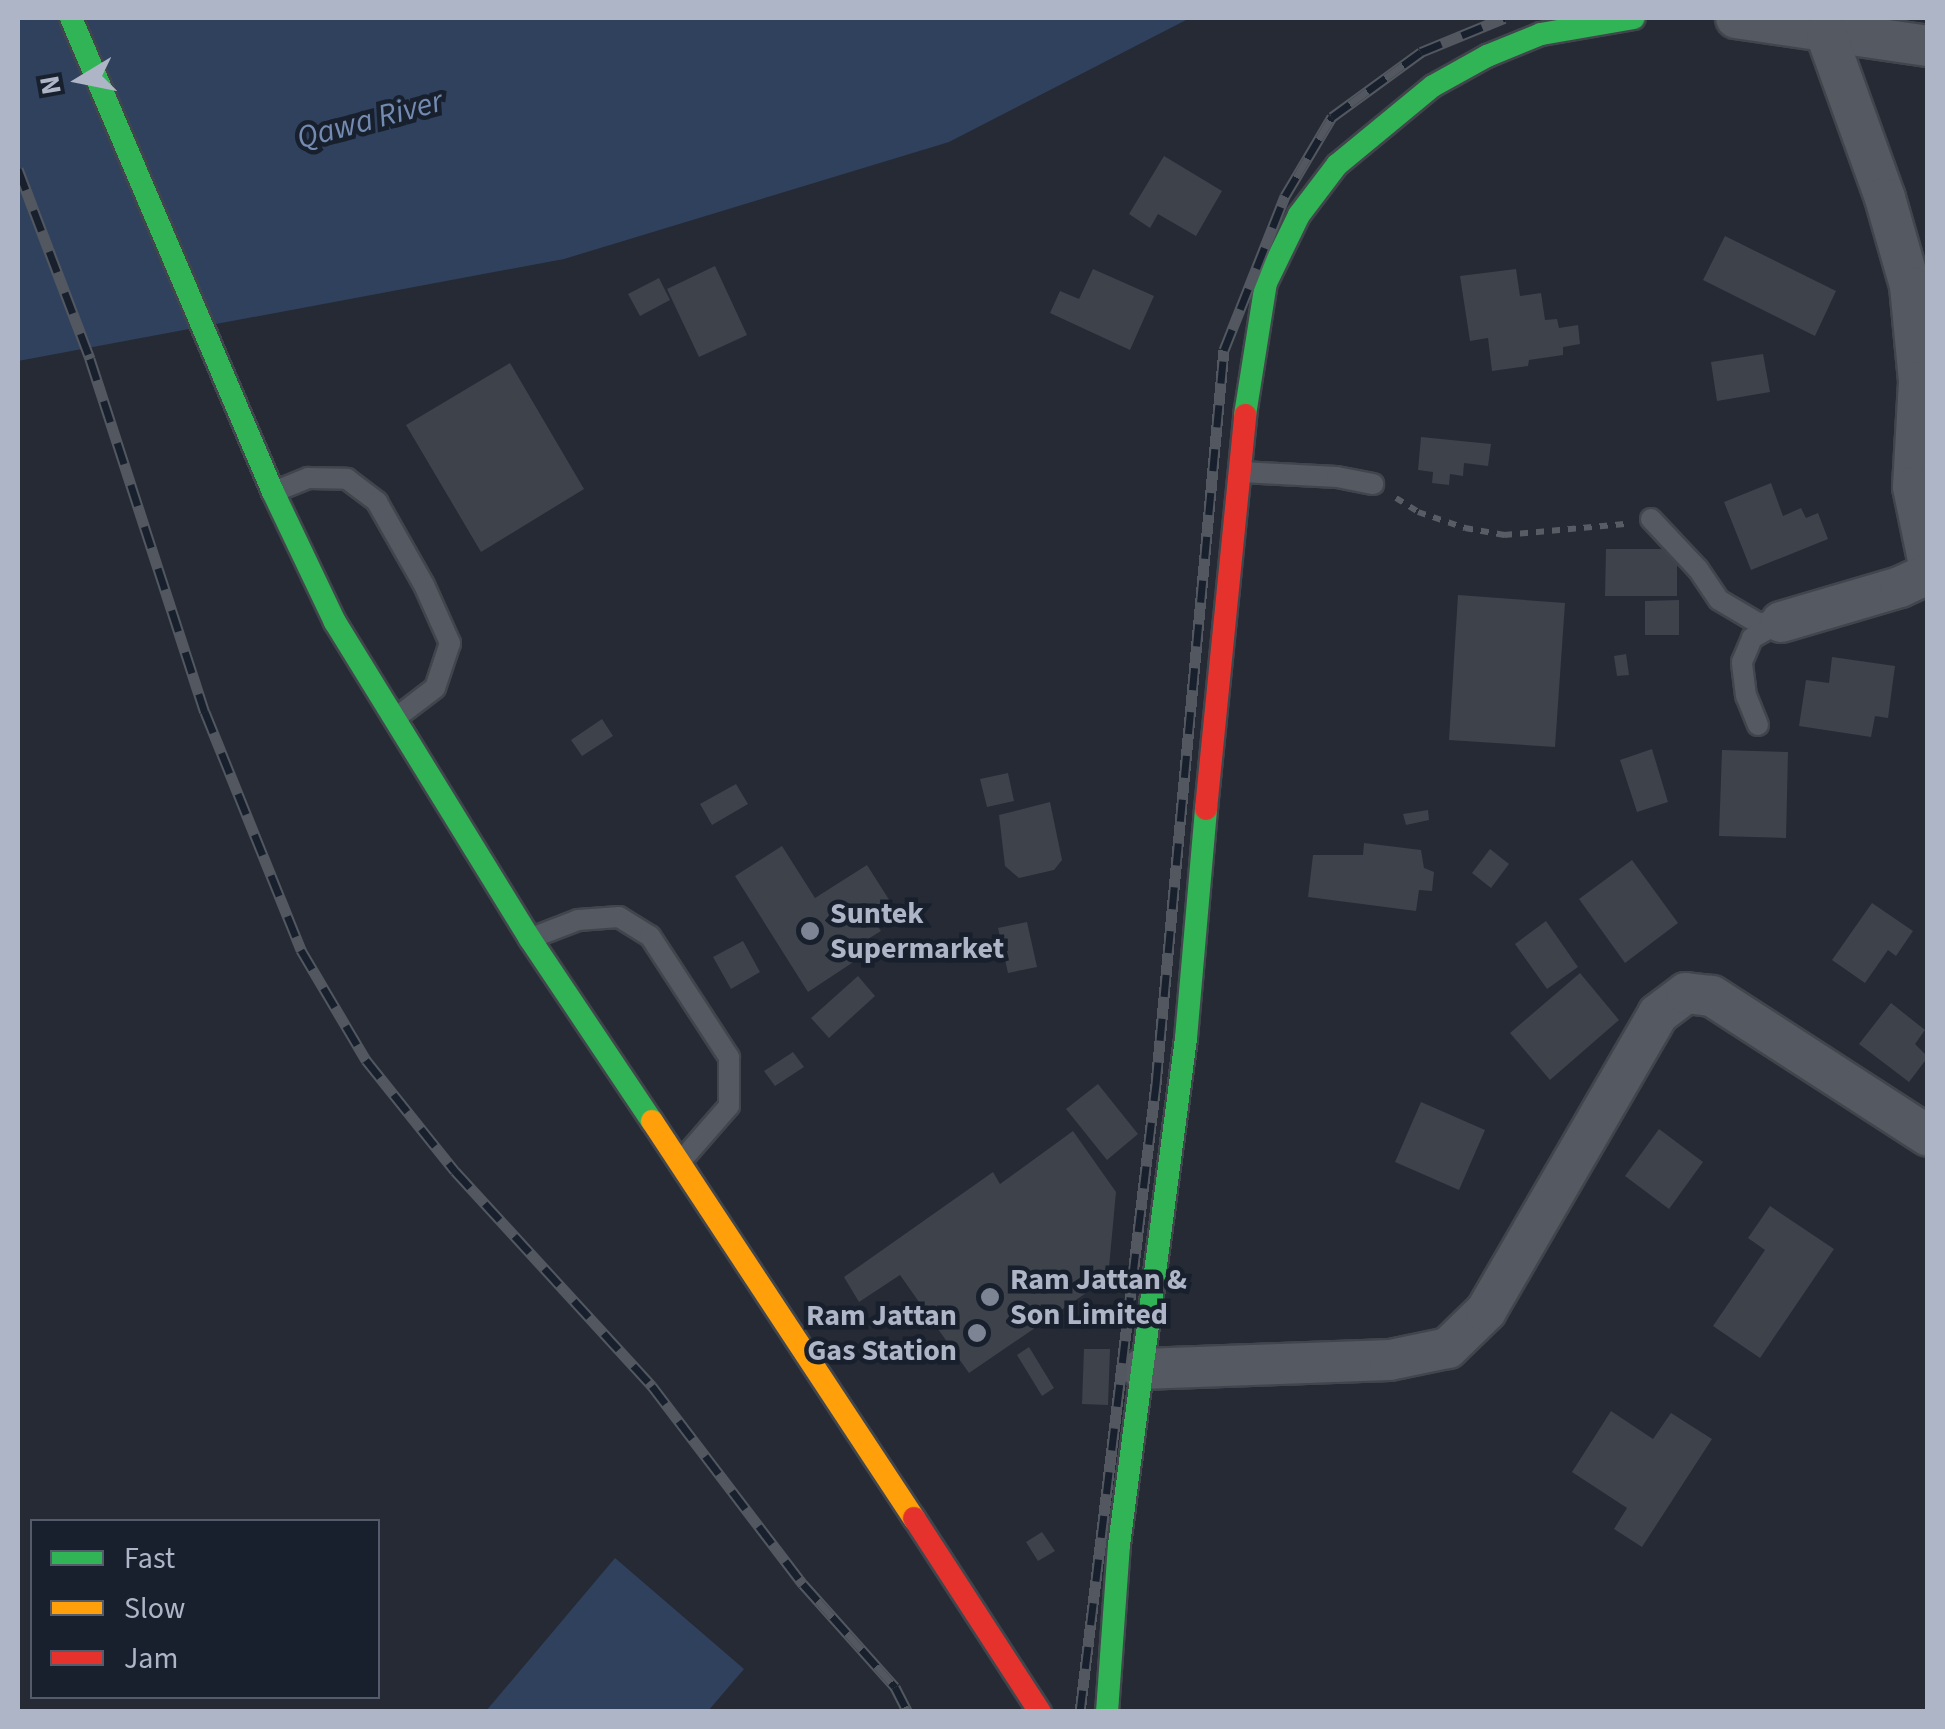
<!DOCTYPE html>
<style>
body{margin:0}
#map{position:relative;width:1945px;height:1729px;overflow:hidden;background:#252a34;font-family:"Source Sans 3",sans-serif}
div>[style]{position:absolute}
.water>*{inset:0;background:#30415e}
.building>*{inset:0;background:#3e424b}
.path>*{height:6px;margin-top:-3px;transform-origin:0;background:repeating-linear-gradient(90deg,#575c65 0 8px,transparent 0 16px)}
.roads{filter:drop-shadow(2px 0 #41454c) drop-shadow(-2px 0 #41454c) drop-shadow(0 2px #41454c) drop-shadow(0 -2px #41454c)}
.lane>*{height:20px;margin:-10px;padding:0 10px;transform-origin:10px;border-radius:10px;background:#545962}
.street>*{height:40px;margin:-20px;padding:0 20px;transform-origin:20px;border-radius:20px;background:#545962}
.fast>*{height:22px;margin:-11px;padding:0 11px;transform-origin:11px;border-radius:11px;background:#30b455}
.slow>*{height:22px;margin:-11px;padding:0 11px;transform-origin:11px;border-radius:11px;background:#ff9f0a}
.jam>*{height:22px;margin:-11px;padding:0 11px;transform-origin:11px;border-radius:11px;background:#e5322d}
.rail>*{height:11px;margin-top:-5.5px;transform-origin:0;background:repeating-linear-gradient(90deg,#18202e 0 22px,#535860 0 44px);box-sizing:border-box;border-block:2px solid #535860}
.dots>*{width:28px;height:28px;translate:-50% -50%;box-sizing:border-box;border:5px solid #18202e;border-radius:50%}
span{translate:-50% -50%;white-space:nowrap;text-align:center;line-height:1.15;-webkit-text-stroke:9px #18202e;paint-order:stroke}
.poi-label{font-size:30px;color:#adb5c7;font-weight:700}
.left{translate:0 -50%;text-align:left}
.right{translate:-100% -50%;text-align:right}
.water-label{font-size:32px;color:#738ab1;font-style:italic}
.frame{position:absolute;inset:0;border:20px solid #adb5c7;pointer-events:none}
.legend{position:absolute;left:30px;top:1519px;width:350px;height:180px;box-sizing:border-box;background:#18202e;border:2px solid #545c6b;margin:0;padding:12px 18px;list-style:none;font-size:30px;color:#adb5c7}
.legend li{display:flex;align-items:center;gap:20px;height:50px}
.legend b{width:50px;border:2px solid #545c6b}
.north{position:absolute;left:30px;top:30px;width:100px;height:100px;-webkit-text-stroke:8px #18202e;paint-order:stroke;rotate:260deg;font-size:28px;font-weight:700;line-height:40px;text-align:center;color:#adb5c7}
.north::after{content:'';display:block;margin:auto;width:35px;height:45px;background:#adb5c7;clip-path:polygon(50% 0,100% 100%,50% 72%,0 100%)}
</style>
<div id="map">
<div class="water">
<i style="clip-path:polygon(18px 18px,1190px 18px,949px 142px,564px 259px,18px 361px)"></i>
<i style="clip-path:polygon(615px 1558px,744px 1669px,708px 1711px,486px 1711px)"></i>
</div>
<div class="building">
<i style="clip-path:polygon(1164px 156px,1222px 191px,1196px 236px,1158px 214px,1150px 228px,1129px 214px)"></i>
<i style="clip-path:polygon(1725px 236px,1836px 291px,1815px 336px,1703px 280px)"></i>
<i style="clip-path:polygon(715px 266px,747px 335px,699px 357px,667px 289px)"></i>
<i style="clip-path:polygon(1093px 269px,1154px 296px,1130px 350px,1050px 313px,1060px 291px,1079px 299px)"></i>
<i style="clip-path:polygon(1516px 269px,1520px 296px,1541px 293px,1545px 320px,1557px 319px,1559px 328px,1578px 325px,1580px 344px,1563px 347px,1563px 355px,1529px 360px,1528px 366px,1492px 371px,1488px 338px,1470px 341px,1460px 276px)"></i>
<i style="clip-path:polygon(659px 278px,670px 300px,640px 316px,628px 294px)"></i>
<i style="clip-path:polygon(1763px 354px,1770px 392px,1717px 401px,1711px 362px)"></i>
<i style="clip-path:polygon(510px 363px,584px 489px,481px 552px,406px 425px)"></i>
<i style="clip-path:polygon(1421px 437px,1491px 444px,1488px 466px,1464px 463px,1463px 476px,1450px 474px,1449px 485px,1432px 483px,1433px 472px,1418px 470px)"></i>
<i style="clip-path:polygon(1771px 483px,1783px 516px,1801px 508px,1806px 518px,1818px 513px,1828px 539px,1751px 570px,1724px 502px)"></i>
<i style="clip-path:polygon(1606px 549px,1677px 549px,1677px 596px,1605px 596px)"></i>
<i style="clip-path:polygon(1458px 595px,1565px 603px,1555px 747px,1449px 740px)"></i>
<i style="clip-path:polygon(1679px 600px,1679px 635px,1645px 635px,1645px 601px)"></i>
<i style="clip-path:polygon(1626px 654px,1629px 675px,1617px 676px,1614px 656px)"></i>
<i style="clip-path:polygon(1832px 657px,1895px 666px,1888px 718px,1875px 716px,1871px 737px,1799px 726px,1806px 680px,1829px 683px)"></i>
<i style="clip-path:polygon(602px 719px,613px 736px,582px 756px,571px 740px)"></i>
<i style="clip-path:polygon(1652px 749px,1668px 802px,1637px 812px,1620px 760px)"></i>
<i style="clip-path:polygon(1722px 750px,1788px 752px,1786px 838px,1719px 836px)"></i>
<i style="clip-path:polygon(1008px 773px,1014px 801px,987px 807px,980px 779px)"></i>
<i style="clip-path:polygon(736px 784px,748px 804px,712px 825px,700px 804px)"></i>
<i style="clip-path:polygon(1050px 802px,1062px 860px,1054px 870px,1019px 878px,1005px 866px,999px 815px)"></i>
<i style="clip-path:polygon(1428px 810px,1429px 820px,1406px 825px,1403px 814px)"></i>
<i style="clip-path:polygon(1364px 843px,1421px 850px,1424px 868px,1434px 872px,1432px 891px,1419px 890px,1416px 911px,1308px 897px,1313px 855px,1363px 855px)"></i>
<i style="clip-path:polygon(782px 846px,815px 898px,867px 865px,895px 909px,875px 922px,881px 931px,855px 947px,861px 957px,808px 992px,735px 876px)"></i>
<i style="clip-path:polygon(1490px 849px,1509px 864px,1491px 888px,1472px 873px)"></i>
<i style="clip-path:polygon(1632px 860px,1678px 923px,1625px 963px,1579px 899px)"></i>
<i style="clip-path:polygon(1872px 903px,1913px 931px,1896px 956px,1888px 950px,1865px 983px,1832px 960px)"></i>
<i style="clip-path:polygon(1546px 921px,1578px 967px,1547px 989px,1515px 944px)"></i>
<i style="clip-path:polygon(1027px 922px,1037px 967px,1008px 973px,998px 928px)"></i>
<i style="clip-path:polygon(743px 941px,760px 972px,731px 989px,713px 957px)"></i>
<i style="clip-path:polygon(1580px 973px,1619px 1020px,1550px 1080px,1510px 1033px)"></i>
<i style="clip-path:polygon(858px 976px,875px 996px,829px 1038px,811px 1018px)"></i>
<i style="clip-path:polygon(1891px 1003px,1925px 1030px,1915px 1044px,1928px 1057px,1909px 1082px,1859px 1044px)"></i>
<i style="clip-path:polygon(793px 1052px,804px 1067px,775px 1086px,764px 1071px)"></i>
<i style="clip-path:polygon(1098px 1084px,1138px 1134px,1107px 1160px,1066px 1109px)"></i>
<i style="clip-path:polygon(1421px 1102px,1485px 1130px,1459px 1190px,1395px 1162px)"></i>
<i style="clip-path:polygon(1659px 1129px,1703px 1162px,1669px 1209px,1625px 1176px)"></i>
<i style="clip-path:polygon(1073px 1131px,1116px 1192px,1108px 1278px,969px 1373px,900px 1275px,859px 1302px,844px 1277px,993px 1172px,1000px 1184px)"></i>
<i style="clip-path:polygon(1770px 1206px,1834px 1249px,1760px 1358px,1713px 1326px,1765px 1250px,1748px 1238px)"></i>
<i style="clip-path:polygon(1029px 1347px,1054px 1388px,1042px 1396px,1017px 1355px)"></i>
<i style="clip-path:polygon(1084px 1349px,1110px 1349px,1108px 1405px,1082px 1404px)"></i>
<i style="clip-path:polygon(1611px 1411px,1653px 1439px,1671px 1413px,1712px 1439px,1642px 1547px,1614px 1529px,1627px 1508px,1572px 1472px)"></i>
<i style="clip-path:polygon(1042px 1532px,1055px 1551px,1038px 1561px,1026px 1542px)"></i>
</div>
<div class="path">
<i style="left:1396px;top:498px;width:26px;rotate:32deg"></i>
<i style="left:1418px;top:512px;width:50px;rotate:18.8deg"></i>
<i style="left:1465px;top:528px;width:40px;rotate:10deg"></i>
<i style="left:1504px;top:535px;width:121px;rotate:-5.2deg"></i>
</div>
<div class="roads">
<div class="lane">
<i style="left:1241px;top:472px;width:96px;rotate:3deg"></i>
<i style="left:1337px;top:477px;width:37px;rotate:11deg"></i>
<i style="left:276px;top:491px;width:35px;rotate:-22deg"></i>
<i style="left:308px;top:478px;width:39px;rotate:1deg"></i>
<i style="left:347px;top:479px;width:38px;rotate:37deg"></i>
<i style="left:377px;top:502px;width:95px;rotate:60.5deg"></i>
<i style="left:424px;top:585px;width:64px;rotate:65.9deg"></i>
<i style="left:450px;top:643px;width:47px;rotate:108.4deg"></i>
<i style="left:435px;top:688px;width:48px;rotate:142.7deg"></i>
<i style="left:1651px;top:519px;width:69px;rotate:46.8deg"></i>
<i style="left:1698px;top:569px;width:37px;rotate:56deg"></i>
<i style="left:1719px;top:600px;width:45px;rotate:30.5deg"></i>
<i style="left:1758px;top:623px;width:23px;rotate:-2deg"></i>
<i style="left:1758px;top:725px;width:31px;rotate:-112deg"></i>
<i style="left:1746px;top:696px;width:34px;rotate:-97deg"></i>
<i style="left:1742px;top:662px;width:26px;rotate:-67deg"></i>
<i style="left:1752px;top:638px;width:26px;rotate:-29deg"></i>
<i style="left:534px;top:937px;width:47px;rotate:-21.1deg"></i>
<i style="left:578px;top:920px;width:41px;rotate:-4.2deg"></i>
<i style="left:619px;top:917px;width:36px;rotate:32deg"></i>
<i style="left:650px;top:936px;width:145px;rotate:56.9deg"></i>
<i style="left:729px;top:1057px;width:49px;rotate:90deg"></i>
<i style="left:729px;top:1106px;width:73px;rotate:131.1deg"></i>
</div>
<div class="street">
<i style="left:1736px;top:18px;width:194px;rotate:8.3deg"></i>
<i style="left:1826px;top:34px;width:174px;rotate:70.2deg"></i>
<i style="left:1885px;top:198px;width:91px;rotate:74.1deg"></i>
<i style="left:1910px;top:286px;width:96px;rotate:84.6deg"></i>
<i style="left:1919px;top:382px;width:105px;rotate:93.3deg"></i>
<i style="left:1913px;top:487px;width:75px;rotate:78.4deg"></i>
<i style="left:1781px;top:622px;width:124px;rotate:-16.4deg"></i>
<i style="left:1900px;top:587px;width:31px;rotate:-25deg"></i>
<i style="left:1142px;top:1369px;width:248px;rotate:-2.1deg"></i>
<i style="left:1390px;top:1360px;width:59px;rotate:-11.7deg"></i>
<i style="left:1448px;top:1348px;width:53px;rotate:-44.2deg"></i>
<i style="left:1486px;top:1311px;width:343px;rotate:-59.9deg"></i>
<i style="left:1658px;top:1014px;width:35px;rotate:-37deg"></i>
<i style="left:1686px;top:993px;width:26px;rotate:7deg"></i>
<i style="left:1712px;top:996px;width:257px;rotate:32.9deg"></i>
</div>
<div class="fast">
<i style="left:71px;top:18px;width:515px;rotate:66.92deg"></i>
<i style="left:273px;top:492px;width:144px;rotate:64.5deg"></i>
<i style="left:335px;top:622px;width:372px;rotate:58.4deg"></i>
<i style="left:530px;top:939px;width:219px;rotate:56.2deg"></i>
<i style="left:1245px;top:415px;width:134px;rotate:-81deg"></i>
<i style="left:1266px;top:283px;width:76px;rotate:-64.1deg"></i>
<i style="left:1299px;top:215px;width:63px;rotate:-52.8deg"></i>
<i style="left:1337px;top:165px;width:124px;rotate:-39.5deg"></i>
<i style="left:1433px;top:86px;width:62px;rotate:-29.1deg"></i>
<i style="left:1487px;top:56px;width:58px;rotate:-22.2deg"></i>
<i style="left:1541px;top:34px;width:94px;rotate:-9.8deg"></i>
<i style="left:1107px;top:1712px;width:167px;rotate:-85.9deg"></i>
<i style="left:1119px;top:1545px;width:511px;rotate:-82.47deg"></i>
<i style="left:1186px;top:1038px;width:230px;rotate:-85deg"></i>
</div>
<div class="slow">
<i style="left:652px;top:1121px;width:476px;rotate:56.6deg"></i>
</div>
<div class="jam">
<i style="left:1206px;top:809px;width:396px;rotate:-84.3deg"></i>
<i style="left:914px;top:1518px;width:231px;rotate:57deg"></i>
</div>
</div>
<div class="rail">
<i style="left:18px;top:169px;width:203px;rotate:69.2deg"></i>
<i style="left:90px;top:359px;width:371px;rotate:72deg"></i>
<i style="left:205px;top:712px;width:257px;rotate:68deg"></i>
<i style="left:301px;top:950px;width:128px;rotate:59.4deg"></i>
<i style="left:366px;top:1060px;width:142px;rotate:51.3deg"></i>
<i style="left:455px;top:1171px;width:292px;rotate:47.5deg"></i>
<i style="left:652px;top:1386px;width:249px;rotate:52.7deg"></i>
<i style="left:803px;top:1584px;width:138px;rotate:48.2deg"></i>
<i style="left:895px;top:1687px;width:28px;rotate:63deg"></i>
<i style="left:1080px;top:1712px;width:633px;rotate:-83.1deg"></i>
<i style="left:1156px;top:1084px;width:737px;rotate:-84.71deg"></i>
<i style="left:1224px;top:350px;width:166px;rotate:-68.4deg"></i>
<i style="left:1285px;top:196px;width:92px;rotate:-59.3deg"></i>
<i style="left:1332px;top:117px;width:110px;rotate:-36.1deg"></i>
<i style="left:1421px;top:52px;width:90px;rotate:-22.3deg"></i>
</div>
<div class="dots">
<i style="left:810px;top:931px;background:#7d8494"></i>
<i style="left:990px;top:1297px;background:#7d8494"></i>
<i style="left:977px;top:1333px;background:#7d8494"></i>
</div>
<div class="poi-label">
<span class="left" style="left:830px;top:931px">Suntek<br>Supermarket</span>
<span class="left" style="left:1010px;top:1297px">Ram Jattan &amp;<br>Son Limited</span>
<span class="right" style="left:957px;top:1333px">Ram Jattan<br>Gas Station</span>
</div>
<div class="water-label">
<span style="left:370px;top:120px;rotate:-15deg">Qawa River</span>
</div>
<div class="frame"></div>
<ul class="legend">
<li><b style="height:12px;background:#30b455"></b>Fast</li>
<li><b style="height:12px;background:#ff9f0a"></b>Slow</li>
<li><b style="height:12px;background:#e5322d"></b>Jam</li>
</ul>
<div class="north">N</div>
</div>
